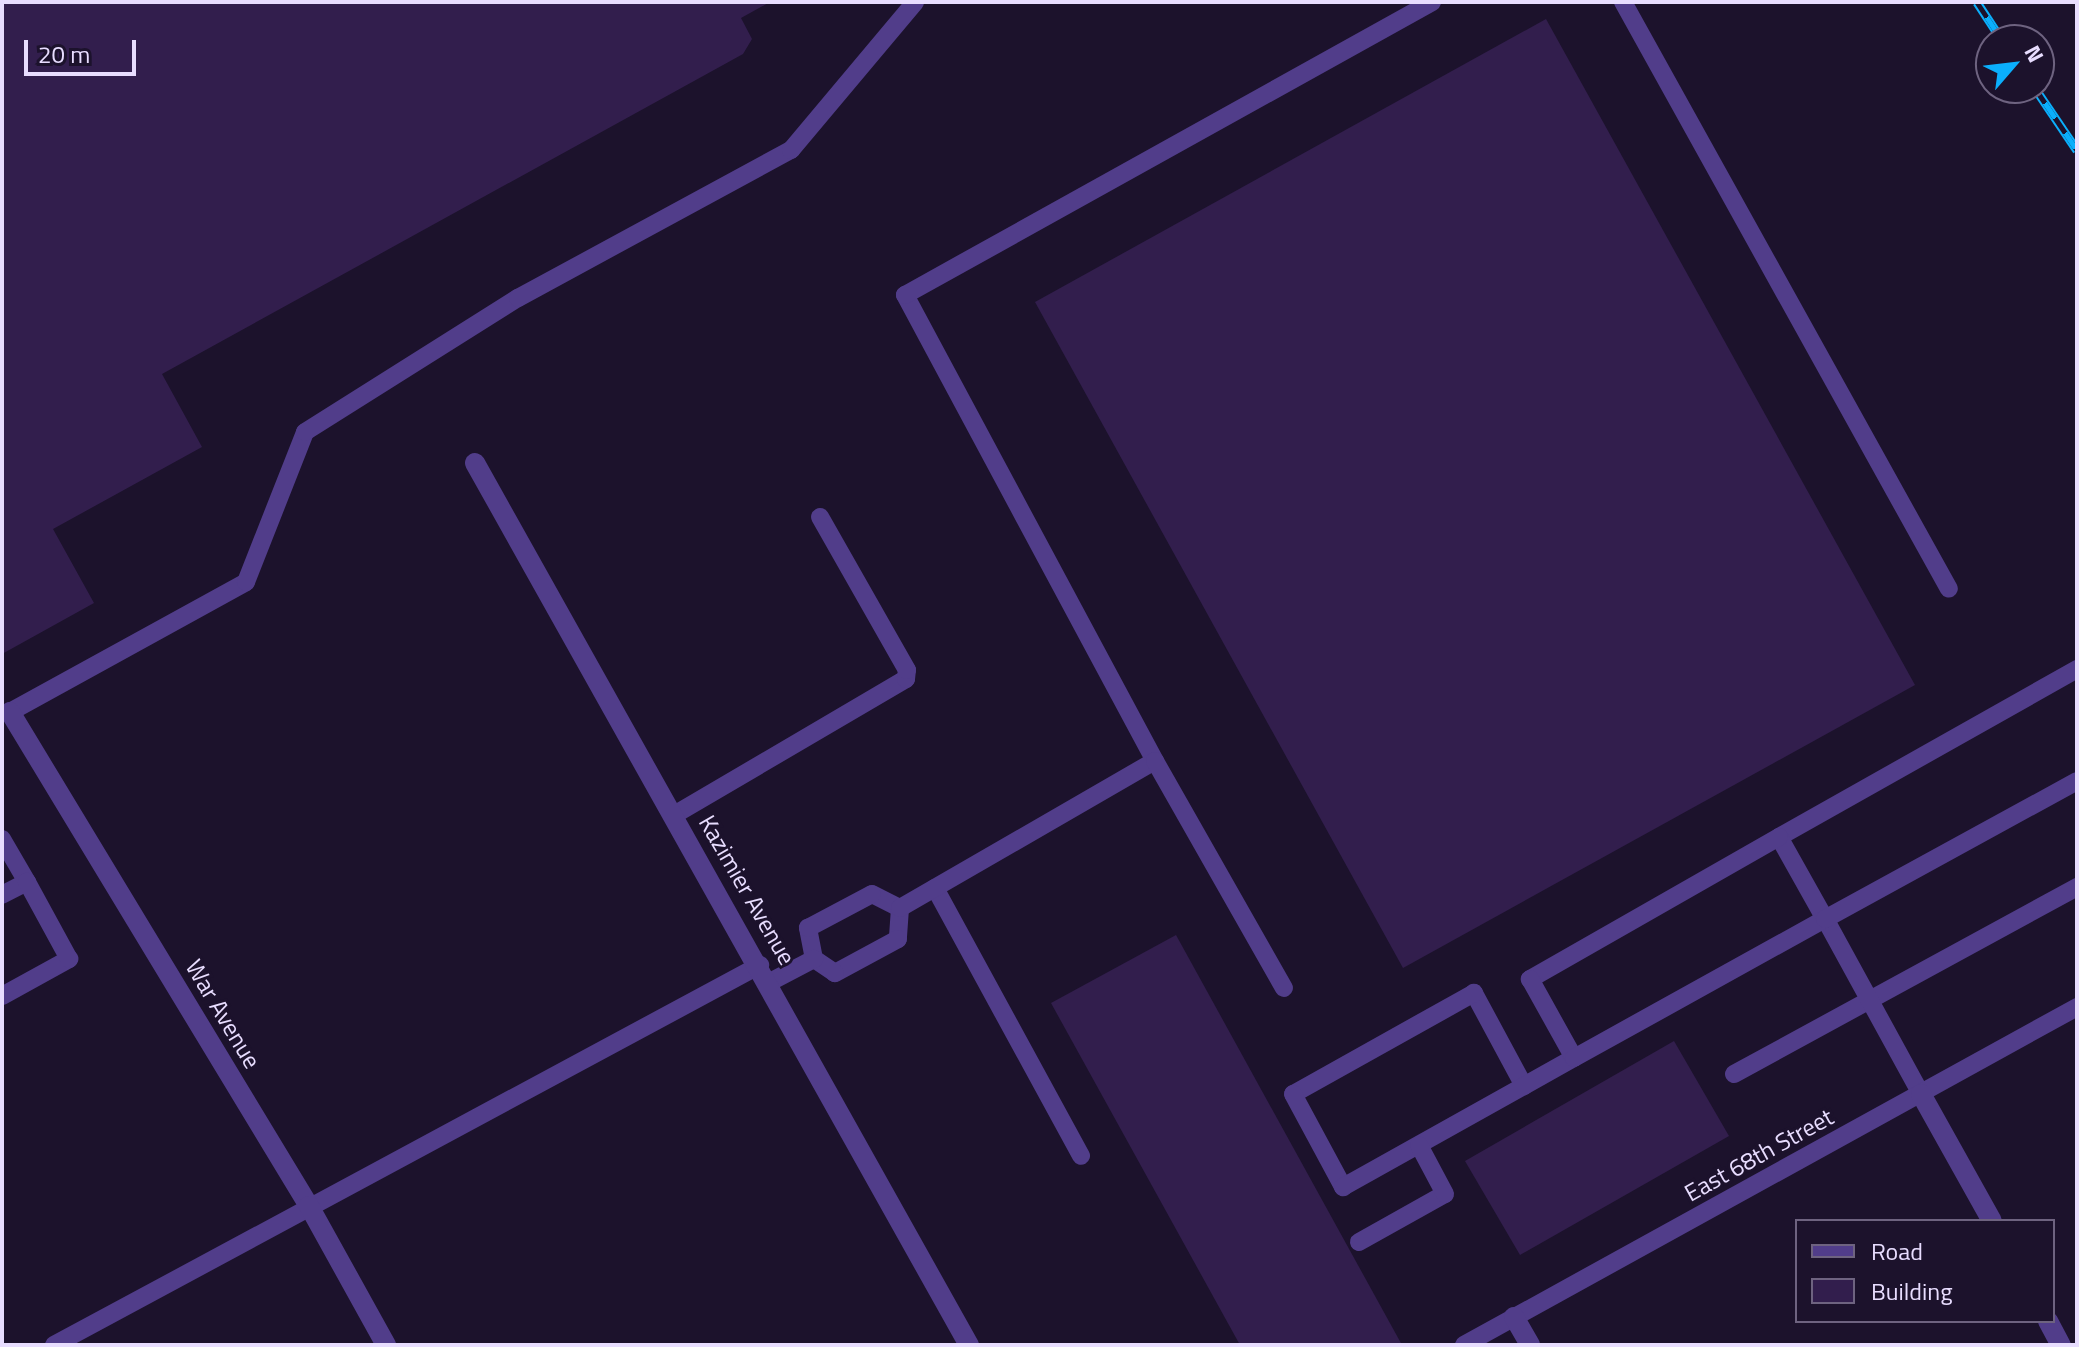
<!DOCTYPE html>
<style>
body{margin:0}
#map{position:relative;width:2079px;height:1347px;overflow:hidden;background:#1c122c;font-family:"Titillium Web",sans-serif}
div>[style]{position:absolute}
.building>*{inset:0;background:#321e4d}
.service>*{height:18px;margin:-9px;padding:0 9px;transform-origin:9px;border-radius:9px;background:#513d8a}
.minor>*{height:20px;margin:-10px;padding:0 10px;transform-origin:10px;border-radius:10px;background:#513d8a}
.rail>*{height:9px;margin-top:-4.5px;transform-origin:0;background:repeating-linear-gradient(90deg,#1c122c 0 18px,#0baffc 0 36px);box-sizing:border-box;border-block:2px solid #0baffc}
span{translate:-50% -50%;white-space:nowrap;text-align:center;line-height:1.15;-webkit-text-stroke:6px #1c122c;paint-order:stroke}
.street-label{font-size:24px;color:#e8ddff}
.frame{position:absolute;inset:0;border:4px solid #e8ddff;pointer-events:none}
.legend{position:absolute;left:1795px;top:1219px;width:260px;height:104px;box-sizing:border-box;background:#1c122c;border:2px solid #6e6380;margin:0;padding:10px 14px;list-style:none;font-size:24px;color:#e8ddff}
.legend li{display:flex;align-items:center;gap:16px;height:40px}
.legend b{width:40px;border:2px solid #6e6380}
.north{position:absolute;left:1975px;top:24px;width:80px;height:80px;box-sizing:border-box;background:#1c122c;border:2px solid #6e6380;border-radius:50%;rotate:62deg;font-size:22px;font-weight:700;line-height:32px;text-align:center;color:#e8ddff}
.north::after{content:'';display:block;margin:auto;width:28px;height:36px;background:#0baffc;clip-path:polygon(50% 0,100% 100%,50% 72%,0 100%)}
.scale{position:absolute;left:24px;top:40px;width:112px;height:36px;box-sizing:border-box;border:4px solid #e8ddff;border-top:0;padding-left:10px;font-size:24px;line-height:28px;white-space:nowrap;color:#e8ddff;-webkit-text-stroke:6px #1c122c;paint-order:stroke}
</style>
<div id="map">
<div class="building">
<i style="clip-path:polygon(2px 2px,770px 2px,741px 18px,752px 39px,743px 54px,162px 374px,202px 447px,53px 529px,94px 603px,2px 654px)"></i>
<i style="clip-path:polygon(1546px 19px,1915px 685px,1403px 968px,1035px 302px)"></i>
<i style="clip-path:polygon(1176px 935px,1402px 1345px,1240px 1345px,1051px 1003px)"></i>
<i style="clip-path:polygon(1674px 1041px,1729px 1136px,1520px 1255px,1465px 1161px)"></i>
</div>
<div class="service">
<i style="left:1623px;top:2px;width:671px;rotate:60.95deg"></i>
<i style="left:10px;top:712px;width:269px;rotate:-28.8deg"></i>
<i style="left:246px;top:582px;width:161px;rotate:-68.5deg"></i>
<i style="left:305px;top:432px;width:252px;rotate:-32.2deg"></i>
<i style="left:518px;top:298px;width:311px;rotate:-28.5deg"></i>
<i style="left:791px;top:150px;width:193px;rotate:-50deg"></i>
<i style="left:1155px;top:761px;width:529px;rotate:-118.21deg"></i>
<i style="left:905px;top:295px;width:603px;rotate:-29.07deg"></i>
<i style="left:674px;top:815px;width:269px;rotate:-30.4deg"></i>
<i style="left:906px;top:679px;width:9px;rotate:-84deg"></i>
<i style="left:907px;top:670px;width:176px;rotate:-119.6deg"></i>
<i style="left:1779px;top:837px;width:342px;rotate:-29.4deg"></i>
<i style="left:2px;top:839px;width:50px;rotate:59.8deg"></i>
<i style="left:27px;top:882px;width:28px;rotate:153deg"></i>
<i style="left:935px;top:888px;width:305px;rotate:61.4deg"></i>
<i style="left:872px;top:894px;width:31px;rotate:27deg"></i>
<i style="left:900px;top:908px;width:31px;rotate:94deg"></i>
<i style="left:898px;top:939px;width:72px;rotate:151.6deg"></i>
<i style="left:835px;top:973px;width:25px;rotate:-146deg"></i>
<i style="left:814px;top:959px;width:32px;rotate:-101deg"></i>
<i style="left:808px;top:928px;width:72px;rotate:-28deg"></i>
<i style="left:900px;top:908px;width:294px;rotate:-30deg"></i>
<i style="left:1155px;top:761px;width:261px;rotate:60.4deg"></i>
<i style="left:770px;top:982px;width:50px;rotate:-27.6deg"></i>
<i style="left:2px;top:996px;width:77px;rotate:-28.9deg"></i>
<i style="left:69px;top:959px;width:88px;rotate:-118.6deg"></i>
<i style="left:1734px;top:1074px;width:391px;rotate:-28.6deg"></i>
<i style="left:1524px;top:1086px;width:106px;rotate:-118.3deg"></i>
<i style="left:1474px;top:993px;width:207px;rotate:150.8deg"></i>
<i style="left:1293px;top:1094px;width:106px;rotate:61.7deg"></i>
<i style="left:1343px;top:1187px;width:265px;rotate:-29.2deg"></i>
<i style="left:1921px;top:1094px;width:200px;rotate:-118.7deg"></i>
<i style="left:1825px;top:919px;width:94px;rotate:-119.3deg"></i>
<i style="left:1779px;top:837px;width:287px;rotate:150.3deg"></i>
<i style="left:1530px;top:979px;width:90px;rotate:60.9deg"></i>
<i style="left:1574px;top:1058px;width:287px;rotate:-29deg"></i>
<i style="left:1825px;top:919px;width:287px;rotate:-28.7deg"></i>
<i style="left:1359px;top:1242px;width:98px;rotate:-29.2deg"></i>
<i style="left:1445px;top:1194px;width:55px;rotate:-118deg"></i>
<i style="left:54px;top:1345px;width:802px;rotate:-28.29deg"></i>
<i style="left:1464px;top:1345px;width:700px;rotate:-28.87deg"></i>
</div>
<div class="minor">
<i style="left:475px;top:463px;width:1011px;rotate:60.75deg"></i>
<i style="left:10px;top:712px;width:577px;rotate:58.82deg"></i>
<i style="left:309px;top:1206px;width:159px;rotate:61deg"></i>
<i style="left:1921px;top:1094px;width:145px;rotate:60.8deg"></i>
<i style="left:1514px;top:1317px;width:32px;rotate:60deg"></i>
<i style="left:2048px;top:1321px;width:27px;rotate:62deg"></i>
</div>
<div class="rail">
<i style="left:1977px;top:2px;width:45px;rotate:56.7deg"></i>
<i style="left:2035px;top:88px;width:75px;rotate:55.9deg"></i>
</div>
<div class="street-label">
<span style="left:747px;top:890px;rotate:60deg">Kazimier Avenue</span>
<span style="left:223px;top:1014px;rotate:59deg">War Avenue</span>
<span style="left:1759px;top:1155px;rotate:-29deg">East 68th Street</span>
</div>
<div class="frame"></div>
<ul class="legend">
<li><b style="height:10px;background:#513d8a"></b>Road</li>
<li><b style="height:22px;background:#321e4d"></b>Building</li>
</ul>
<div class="north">N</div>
<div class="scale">20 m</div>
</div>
